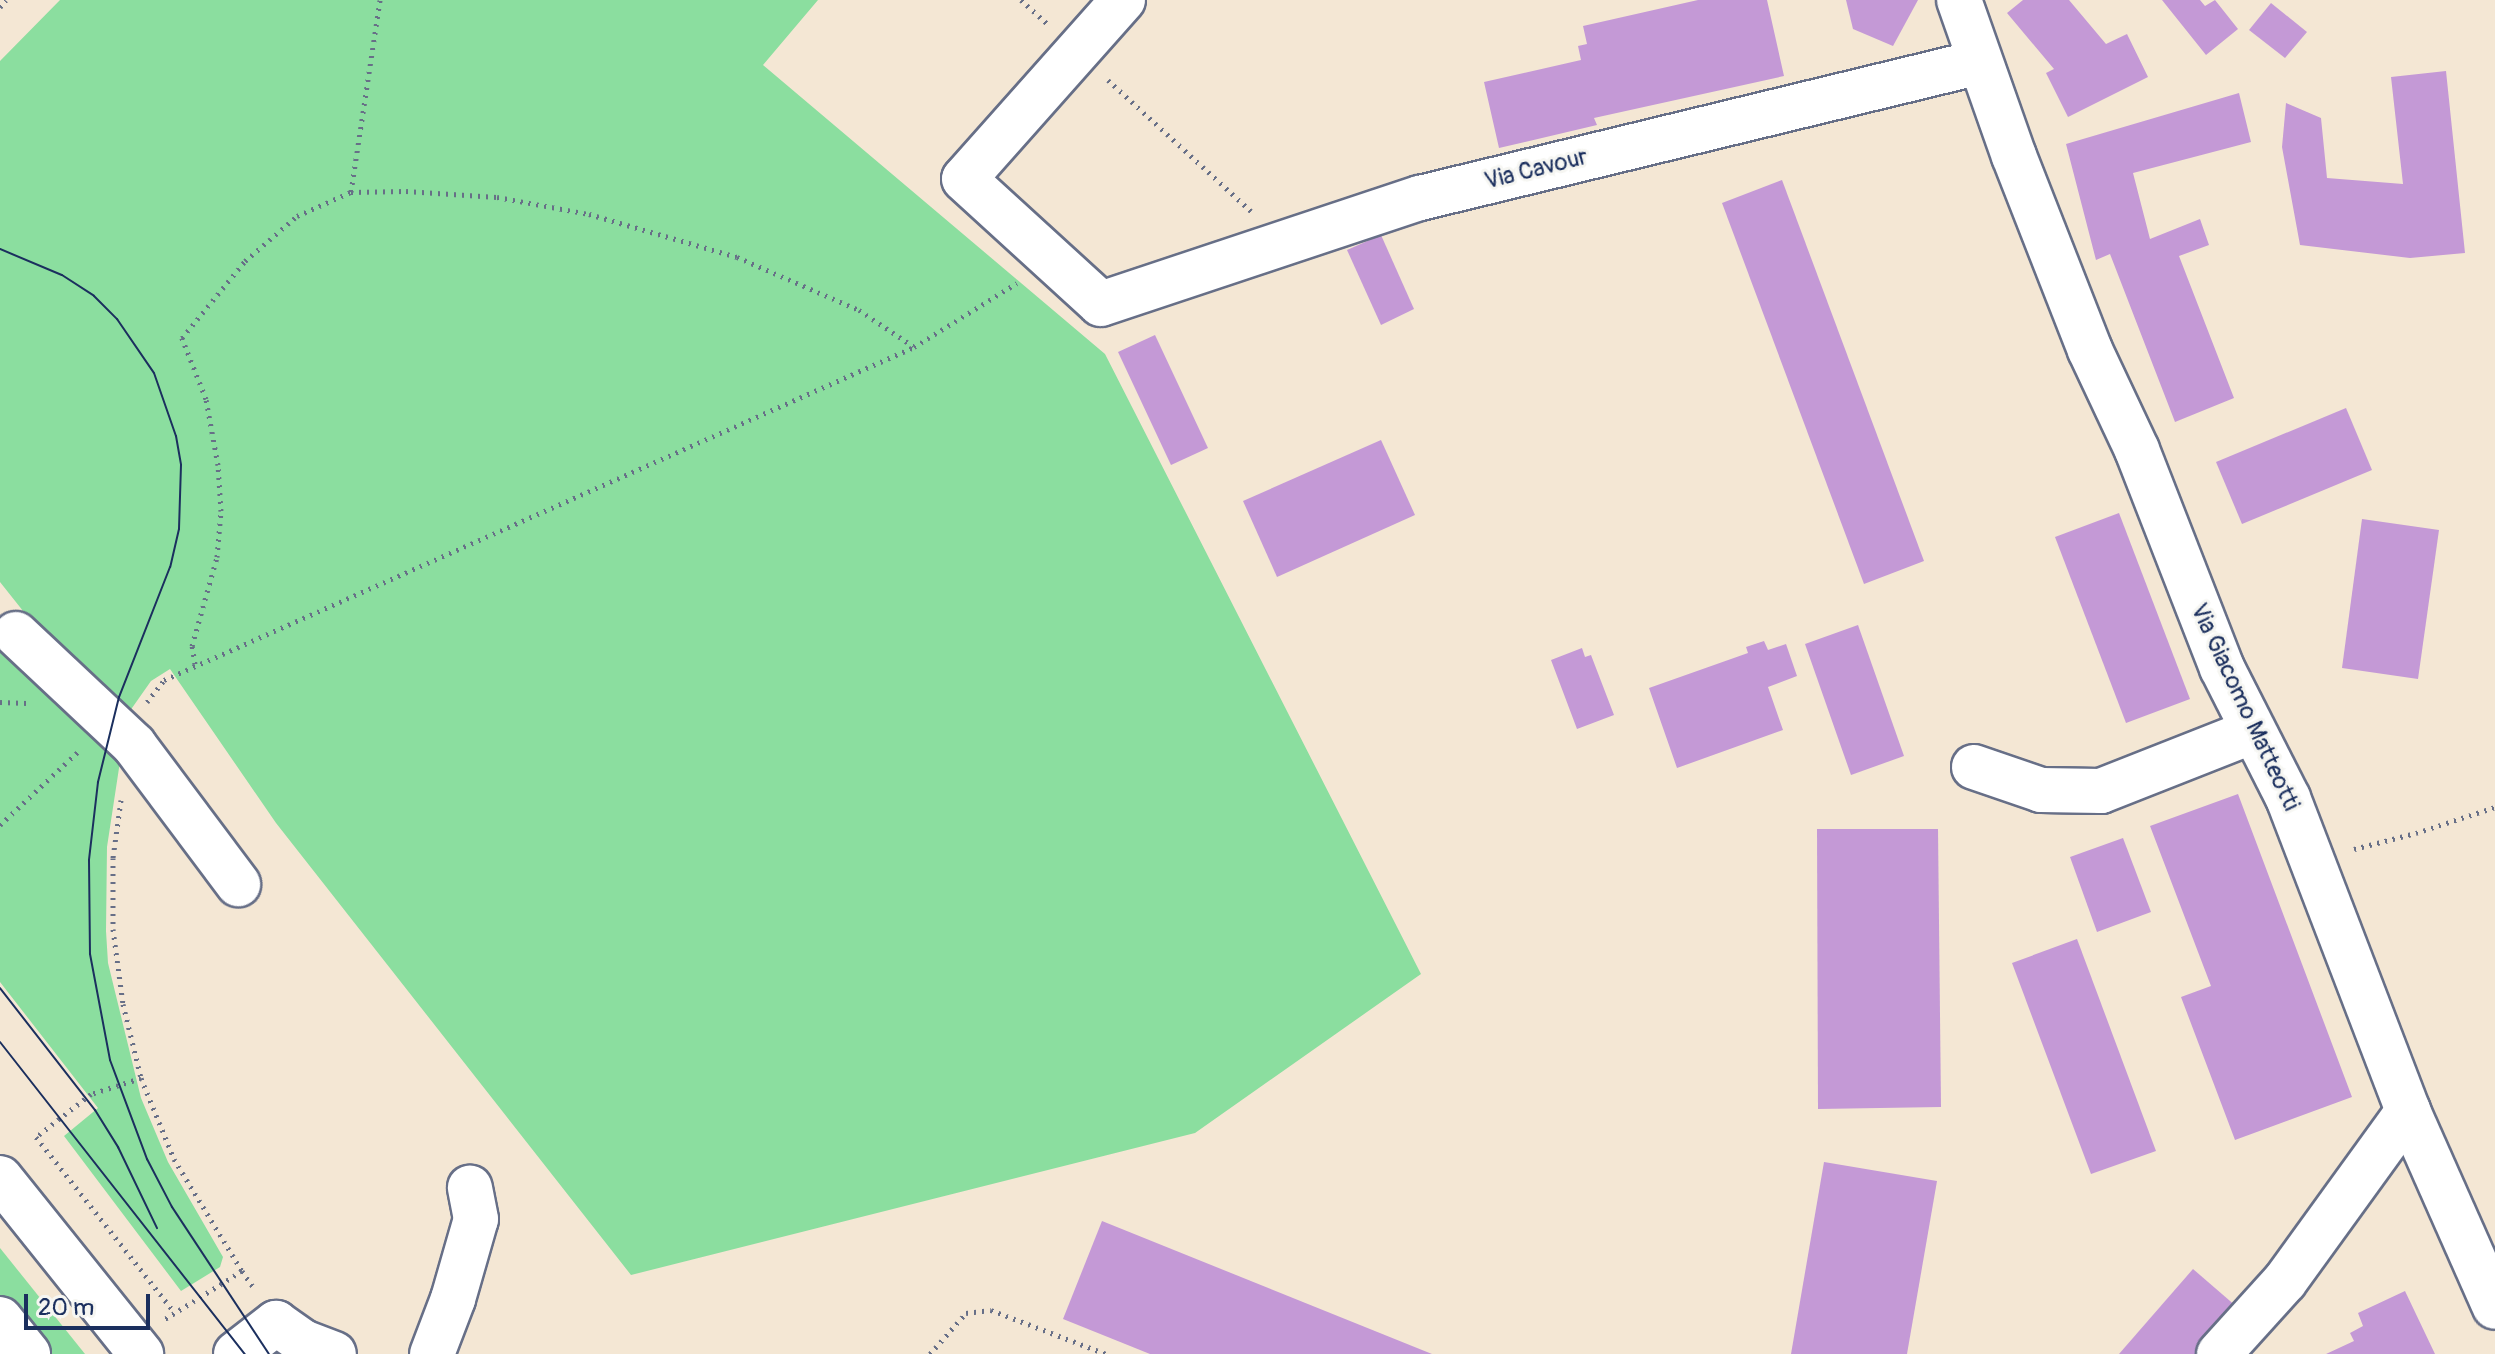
<!DOCTYPE html>
<style>
body{margin:0}
#map{position:relative;width:2495px;height:1354px;overflow:hidden;background:#f4e7d4;font-family:Pangolin,sans-serif}
div>[style]{position:absolute}
.green>*{inset:0;background:#8bde9f}
.building>*{inset:0;background:#c499d6}
.path>*{height:5px;margin-top:-2.5px;transform-origin:0;background:repeating-linear-gradient(90deg,#676f87 0 2px,transparent 0 8px)}
.roads{filter:drop-shadow(2px 0 #676f87) drop-shadow(-2px 0 #676f87) drop-shadow(0 2px #676f87) drop-shadow(0 -2px #676f87)}
.minor>*{height:44px;margin:-22px;padding:0 22px;transform-origin:22px;border-radius:22px;background:#fff}
.tram>*{height:2px;margin:-1px;padding:0 1px;transform-origin:1px;border-radius:1px;background:#1b2f5e}
span{translate:-50% -50%;white-space:nowrap;text-align:center;line-height:1.15;-webkit-text-stroke:6px #f6f6f2;paint-order:stroke}
.street-label{font-size:24px;color:#1b2f5e}
.scale{position:absolute;left:24px;top:1294px;width:126px;height:36px;box-sizing:border-box;border:4px solid #1b2f5e;border-top:0;padding-left:10px;font-size:24px;line-height:28px;white-space:nowrap;color:#1b2f5e;-webkit-text-stroke:6px #f6f6f2;paint-order:stroke}
</style>
<div id="map">
<div class="green">
<i style="clip-path:polygon(60px 0,818px 0,763px 65px,1105px 354px,1421px 974px,1195px 1133px,631px 1275px,276px 823px,170px 669px,151px 681px,132px 708px,121px 755px,107px 847px,106px 931px,108px 963px,141px 1098px,168px 1162px,223px 1257px,220px 1267px,181px 1291px,64px 1136px,98px 1108px,0 982px,0 646px,31px 621px,0 582px,0 61px)"></i>
<i style="clip-path:polygon(0 1248px,85px 1354px,0 1354px)"></i>
</div>
<div class="building">
<i style="clip-path:polygon(1698px 0,1767px 0,1784px 76px,1594px 118px,1597px 125px,1499px 148px,1484px 82px,1581px 60px,1578px 46px,1587px 44px,1583px 26px)"></i>
<i style="clip-path:polygon(1846px 0,1918px 0,1893px 46px,1853px 29px)"></i>
<i style="clip-path:polygon(2023px 0,2069px 0,2106px 44px,2127px 34px,2148px 77px,2068px 117px,2046px 73px,2054px 69px,2007px 13px)"></i>
<i style="clip-path:polygon(2162px 0,2200px 0,2205px 6px,2215px 0,2238px 29px,2206px 55px)"></i>
<i style="clip-path:polygon(2271px 3px,2307px 32px,2285px 58px,2249px 30px)"></i>
<i style="clip-path:polygon(2446px 71px,2465px 253px,2410px 258px,2300px 245px,2282px 147px,2286px 103px,2321px 118px,2327px 178px,2403px 184px,2391px 77px)"></i>
<i style="clip-path:polygon(2239px 93px,2251px 142px,2133px 173px,2150px 239px,2200px 219px,2209px 245px,2179px 256px,2234px 398px,2175px 422px,2110px 254px,2096px 260px,2066px 144px)"></i>
<i style="clip-path:polygon(1782px 180px,1924px 561px,1864px 584px,1722px 203px)"></i>
<i style="clip-path:polygon(1381px 235px,1414px 309px,1381px 325px,1347px 250px)"></i>
<i style="clip-path:polygon(1155px 335px,1208px 448px,1171px 465px,1118px 352px)"></i>
<i style="clip-path:polygon(2346px 408px,2372px 470px,2242px 524px,2216px 462px)"></i>
<i style="clip-path:polygon(1381px 440px,1415px 515px,1277px 577px,1243px 501px)"></i>
<i style="clip-path:polygon(2119px 513px,2190px 699px,2126px 723px,2055px 537px)"></i>
<i style="clip-path:polygon(2362px 519px,2439px 530px,2418px 679px,2342px 668px)"></i>
<i style="clip-path:polygon(1858px 625px,1904px 756px,1851px 775px,1805px 644px)"></i>
<i style="clip-path:polygon(1764px 641px,1768px 650px,1786px 644px,1797px 676px,1768px 687px,1783px 730px,1677px 768px,1649px 688px,1748px 653px,1746px 647px)"></i>
<i style="clip-path:polygon(1582px 648px,1585px 657px,1591px 655px,1614px 715px,1577px 729px,1551px 660px)"></i>
<i style="clip-path:polygon(2238px 794px,2352px 1097px,2235px 1140px,2181px 997px,2211px 986px,2150px 826px)"></i>
<i style="clip-path:polygon(1817px 829px,1938px 829px,1941px 1107px,1818px 1109px)"></i>
<i style="clip-path:polygon(2123px 838px,2151px 912px,2097px 932px,2070px 857px)"></i>
<i style="clip-path:polygon(2077px 939px,2156px 1151px,2091px 1174px,2012px 963px)"></i>
<i style="clip-path:polygon(1824px 1162px,1937px 1181px,1907px 1354px,1791px 1354px)"></i>
<i style="clip-path:polygon(1102px 1221px,1432px 1354px,1150px 1354px,1063px 1319px)"></i>
<i style="clip-path:polygon(2193px 1269px,2237px 1307px,2196px 1354px,2119px 1354px)"></i>
<i style="clip-path:polygon(2405px 1291px,2435px 1354px,2326px 1354px,2354px 1341px,2350px 1333px,2363px 1326px,2358px 1313px)"></i>
</div>
<div class="path">
<i style="left:1021px;top:0;width:36px;rotate:42deg"></i>
<i style="left:0;top:7px;width:9px;rotate:-49deg"></i>
<i style="left:1108px;top:80px;width:194px;rotate:42.5deg"></i>
<i style="left:351px;top:192px;width:55px;rotate:-1deg"></i>
<i style="left:406px;top:191px;width:91px;rotate:3.8deg"></i>
<i style="left:497px;top:197px;width:94px;rotate:10.5deg"></i>
<i style="left:589px;top:214px;width:154px;rotate:16.2deg"></i>
<i style="left:737px;top:257px;width:133px;rotate:23.5deg"></i>
<i style="left:859px;top:310px;width:65px;rotate:33.7deg"></i>
<i style="left:195px;top:664px;width:18px;rotate:-99deg"></i>
<i style="left:192px;top:646px;width:92px;rotate:-74.3deg"></i>
<i style="left:217px;top:557px;width:46px;rotate:-85deg"></i>
<i style="left:221px;top:511px;width:46px;rotate:-93.7deg"></i>
<i style="left:218px;top:465px;width:67px;rotate:-100.3deg"></i>
<i style="left:206px;top:399px;width:66px;rotate:-111.5deg"></i>
<i style="left:182px;top:338px;width:99px;rotate:-50.7deg"></i>
<i style="left:245px;top:261px;width:69px;rotate:-40.9deg"></i>
<i style="left:297px;top:216px;width:59px;rotate:-24deg"></i>
<i style="left:351px;top:192px;width:194px;rotate:-81.4deg"></i>
<i style="left:0;top:702px;width:27px;rotate:2deg"></i>
<i style="left:147px;top:702px;width:28px;rotate:-52deg"></i>
<i style="left:164px;top:680px;width:821px;rotate:-23.94deg"></i>
<i style="left:914px;top:347px;width:121px;rotate:-31.9deg"></i>
<i style="left:121px;top:800px;width:59px;rotate:97.9deg"></i>
<i style="left:113px;top:858px;width:71px;rotate:90deg"></i>
<i style="left:113px;top:929px;width:76px;rotate:82.4deg"></i>
<i style="left:123px;top:1004px;width:76px;rotate:76.3deg"></i>
<i style="left:141px;top:1078px;width:87px;rotate:67.8deg"></i>
<i style="left:174px;top:1159px;width:131px;rotate:58.7deg"></i>
<i style="left:242px;top:1271px;width:91px;rotate:148.1deg"></i>
<i style="left:0;top:825px;width:110px;rotate:-43.2deg"></i>
<i style="left:2354px;top:849px;width:64px;rotate:-14.5deg"></i>
<i style="left:2416px;top:833px;width:83px;rotate:-18.2deg"></i>
<i style="left:141px;top:1078px;width:52px;rotate:162.3deg"></i>
<i style="left:91px;top:1094px;width:70px;rotate:142deg"></i>
<i style="left:36px;top:1137px;width:223px;rotate:51.7deg"></i>
<i style="left:242px;top:1271px;width:19px;rotate:55deg"></i>
<i style="left:930px;top:1354px;width:55px;rotate:-48.7deg"></i>
<i style="left:966px;top:1313px;width:25px;rotate:-7deg"></i>
<i style="left:991px;top:1310px;width:123px;rotate:20.9deg"></i>
</div>
<div class="roads">
<div class="minor">
<i style="left:1123px;top:0;width:239px;rotate:131.6deg"></i>
<i style="left:964px;top:179px;width:185px;rotate:42.4deg"></i>
<i style="left:1101px;top:304px;width:336px;rotate:-18.4deg"></i>
<i style="left:1420px;top:198px;width:576px;rotate:-13.65deg"></i>
<i style="left:1959px;top:0;width:165px;rotate:70.6deg"></i>
<i style="left:2014px;top:156px;width:208px;rotate:68.6deg"></i>
<i style="left:2090px;top:350px;width:110px;rotate:64.8deg"></i>
<i style="left:2137px;top:450px;width:234px;rotate:68.7deg"></i>
<i style="left:2222px;top:668px;width:146px;rotate:63.1deg"></i>
<i style="left:2288px;top:798px;width:335px;rotate:69deg"></i>
<i style="left:2408px;top:1111px;width:214px;rotate:66.1deg"></i>
<i style="left:16px;top:634px;width:162px;rotate:43.2deg"></i>
<i style="left:134px;top:745px;width:174px;rotate:53.2deg"></i>
<i style="left:1974px;top:767px;width:71px;rotate:18.9deg"></i>
<i style="left:2041px;top:790px;width:60px;rotate:1deg"></i>
<i style="left:2101px;top:791px;width:163px;rotate:-21.5deg"></i>
<i style="left:0;top:1178px;width:226px;rotate:51.3deg"></i>
<i style="left:0;top:1319px;width:45px;rotate:51.3deg"></i>
<i style="left:236px;top:1354px;width:51px;rotate:-37.8deg"></i>
<i style="left:276px;top:1323px;width:33px;rotate:35deg"></i>
<i style="left:303px;top:1342px;width:33px;rotate:21deg"></i>
<i style="left:432px;top:1354px;width:59px;rotate:-69.1deg"></i>
<i style="left:453px;top:1299px;width:83px;rotate:-74deg"></i>
<i style="left:476px;top:1219px;width:32px;rotate:-101deg"></i>
<i style="left:2219px;top:1354px;width:98px;rotate:-47.9deg"></i>
<i style="left:2285px;top:1281px;width:210px;rotate:-54.1deg"></i>
</div>
</div>
<div class="tram">
<i style="left:0;top:249px;width:67px;rotate:22.8deg"></i>
<i style="left:62px;top:275px;width:38px;rotate:33deg"></i>
<i style="left:94px;top:296px;width:33px;rotate:45deg"></i>
<i style="left:117px;top:319px;width:65px;rotate:55.6deg"></i>
<i style="left:154px;top:373px;width:67px;rotate:70.8deg"></i>
<i style="left:176px;top:436px;width:29px;rotate:80deg"></i>
<i style="left:181px;top:465px;width:64px;rotate:91.8deg"></i>
<i style="left:179px;top:529px;width:39px;rotate:103deg"></i>
<i style="left:170px;top:567px;width:140px;rotate:111.4deg"></i>
<i style="left:119px;top:697px;width:88px;rotate:103.9deg"></i>
<i style="left:98px;top:782px;width:79px;rotate:96.6deg"></i>
<i style="left:89px;top:860px;width:94px;rotate:89.4deg"></i>
<i style="left:90px;top:954px;width:108px;rotate:79.3deg"></i>
<i style="left:110px;top:1060px;width:106px;rotate:69.5deg"></i>
<i style="left:147px;top:1159px;width:54px;rotate:62.5deg"></i>
<i style="left:172px;top:1207px;width:176px;rotate:56.6deg"></i>
<i style="left:0;top:988px;width:155px;rotate:52.1deg"></i>
<i style="left:95px;top:1110px;width:44px;rotate:58.1deg"></i>
<i style="left:118px;top:1147px;width:90px;rotate:64.3deg"></i>
<i style="left:0;top:1042px;width:397px;rotate:51.9deg"></i>
</div>
<div class="street-label">
<span style="left:1536px;top:169px;rotate:-14deg">Via Cavour</span>
<span style="left:2245px;top:707px;rotate:65deg">Via Giacomo Matteotti</span>
</div>
<div class="scale">20 m</div>
</div>
